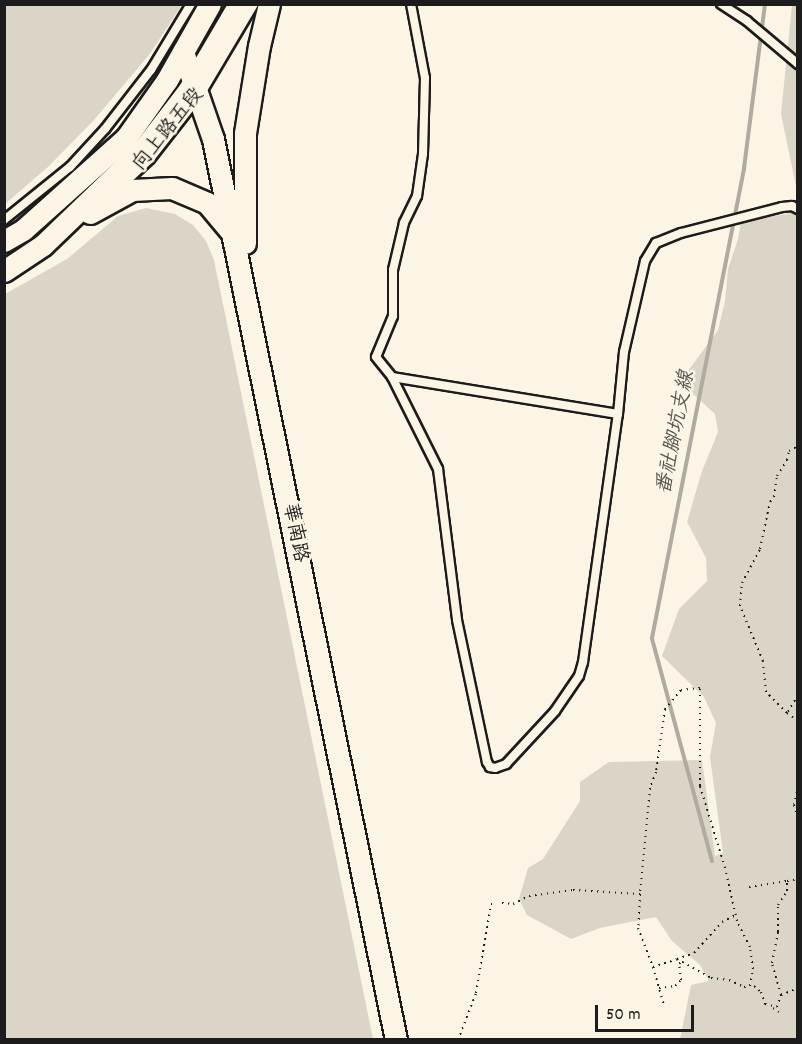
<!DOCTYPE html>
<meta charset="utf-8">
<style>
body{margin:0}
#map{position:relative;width:802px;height:1044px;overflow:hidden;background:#fcf5e5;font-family:Dekko,"LXGW WenKai TC",sans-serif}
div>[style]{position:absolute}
.green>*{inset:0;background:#dbd5c8}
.stream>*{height:4px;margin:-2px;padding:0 2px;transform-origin:2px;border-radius:2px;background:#b0aba1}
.path>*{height:2px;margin-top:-1px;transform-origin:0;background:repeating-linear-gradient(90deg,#1c1c1c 0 1.5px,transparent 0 6px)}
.roads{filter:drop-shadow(2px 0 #1c1c1c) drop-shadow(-2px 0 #1c1c1c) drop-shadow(0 2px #1c1c1c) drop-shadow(0 -2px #1c1c1c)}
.lane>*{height:8px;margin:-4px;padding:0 4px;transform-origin:4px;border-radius:4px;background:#fcf5e5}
.secondary>*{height:21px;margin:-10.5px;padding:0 10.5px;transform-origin:10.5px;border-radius:10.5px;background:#fcf5e5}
span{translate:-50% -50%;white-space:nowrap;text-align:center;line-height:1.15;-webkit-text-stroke:5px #fcf5e5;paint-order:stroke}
.street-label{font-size:20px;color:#1c1c1c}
.water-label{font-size:21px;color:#575551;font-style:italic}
.frame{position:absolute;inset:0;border:6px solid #1c1c1c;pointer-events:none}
.scale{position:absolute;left:595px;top:1005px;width:99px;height:27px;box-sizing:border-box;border:3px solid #1c1c1c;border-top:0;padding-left:8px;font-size:18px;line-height:21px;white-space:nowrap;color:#1c1c1c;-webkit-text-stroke:4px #fcf5e5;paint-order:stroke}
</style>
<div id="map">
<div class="green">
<i style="clip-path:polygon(5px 4px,182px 5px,149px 55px,94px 120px,48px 167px,5px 204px)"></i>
<i style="clip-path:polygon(792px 5px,797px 5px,797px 191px,781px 114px)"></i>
<i style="clip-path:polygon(146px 208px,175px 214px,193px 225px,206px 241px,214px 260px,373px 1039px,5px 1039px,5px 294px,67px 259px,118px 216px)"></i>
<i style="clip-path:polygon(797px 212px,797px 1039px,680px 1039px,691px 985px,709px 981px,700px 965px,672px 941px,656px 917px,600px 928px,571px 939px,527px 915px,519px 899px,528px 868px,543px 859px,580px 801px,580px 782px,609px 762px,702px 760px,715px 856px,723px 853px,710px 757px,716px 723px,704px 697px,662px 656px,679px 609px,707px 581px,706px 558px,687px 522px,702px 471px,718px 432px,715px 414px,693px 394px,688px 371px,718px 330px,725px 301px,728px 269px,738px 239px,741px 222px)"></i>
</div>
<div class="stream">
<i style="left:712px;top:861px;width:231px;rotate:-105.1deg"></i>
<i style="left:652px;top:638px;width:479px;rotate:-78.9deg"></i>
<i style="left:744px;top:168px;width:165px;rotate:-82.7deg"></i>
</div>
<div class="path">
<i style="left:798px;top:695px;width:21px;rotate:121deg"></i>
<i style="left:787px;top:713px;width:14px;rotate:36deg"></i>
<i style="left:787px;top:713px;width:30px;rotate:-135deg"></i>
<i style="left:766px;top:692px;width:31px;rotate:-96deg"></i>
<i style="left:763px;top:661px;width:60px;rotate:-112.7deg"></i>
<i style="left:740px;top:606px;width:23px;rotate:-85deg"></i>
<i style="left:742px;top:583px;width:38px;rotate:-62deg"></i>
<i style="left:760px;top:549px;width:48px;rotate:-78deg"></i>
<i style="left:770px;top:502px;width:6px;rotate:-51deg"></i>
<i style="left:774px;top:497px;width:21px;rotate:-82deg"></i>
<i style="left:777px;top:476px;width:19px;rotate:-58deg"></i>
<i style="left:787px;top:460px;width:9px;rotate:-77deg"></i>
<i style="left:789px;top:451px;width:10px;rotate:-29deg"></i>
<i style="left:798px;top:786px;width:19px;rotate:102deg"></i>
<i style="left:794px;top:805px;width:14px;rotate:73deg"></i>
<i style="left:749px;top:887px;width:38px;rotate:-9deg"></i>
<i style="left:502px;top:903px;width:11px;rotate:5deg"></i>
<i style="left:513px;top:904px;width:18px;rotate:-27deg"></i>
<i style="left:529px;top:896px;width:44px;rotate:-7.8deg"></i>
<i style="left:573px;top:890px;width:67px;rotate:3.4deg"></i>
<i style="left:640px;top:894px;width:34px;rotate:93deg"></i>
<i style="left:638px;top:928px;width:42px;rotate:69deg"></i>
<i style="left:653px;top:967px;width:25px;rotate:-18deg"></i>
<i style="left:677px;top:959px;width:39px;rotate:29deg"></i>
<i style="left:711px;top:978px;width:18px;rotate:6deg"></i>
<i style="left:729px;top:980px;width:17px;rotate:25deg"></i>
<i style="left:744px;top:987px;width:6px;rotate:-9deg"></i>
<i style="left:750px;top:986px;width:17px;rotate:-80deg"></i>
<i style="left:753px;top:969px;width:22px;rotate:-98deg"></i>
<i style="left:750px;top:947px;width:29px;rotate:-117deg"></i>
<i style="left:737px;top:921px;width:54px;rotate:-102.8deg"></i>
<i style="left:725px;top:868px;width:86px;rotate:-107deg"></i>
<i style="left:700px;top:786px;width:98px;rotate:-90deg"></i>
<i style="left:700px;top:688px;width:19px;rotate:174deg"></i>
<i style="left:681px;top:690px;width:25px;rotate:130deg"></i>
<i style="left:665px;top:709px;width:64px;rotate:98.1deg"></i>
<i style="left:656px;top:772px;width:17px;rotate:111deg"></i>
<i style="left:650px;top:788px;width:106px;rotate:95.4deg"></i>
<i style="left:677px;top:959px;width:18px;rotate:-19deg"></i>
<i style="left:694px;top:953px;width:42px;rotate:-47.9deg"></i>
<i style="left:722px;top:922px;width:16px;rotate:-27deg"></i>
<i style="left:653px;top:967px;width:40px;rotate:74deg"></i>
<i style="left:754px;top:986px;width:9px;rotate:41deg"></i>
<i style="left:761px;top:992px;width:13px;rotate:72deg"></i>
<i style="left:765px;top:1004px;width:12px;rotate:14deg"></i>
<i style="left:777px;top:1007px;width:13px;rotate:-72deg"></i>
<i style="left:781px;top:995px;width:33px;rotate:-106deg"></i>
<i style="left:772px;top:963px;width:32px;rotate:-79deg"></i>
<i style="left:778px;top:932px;width:27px;rotate:-90deg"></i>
<i style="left:778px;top:905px;width:17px;rotate:-57deg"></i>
<i style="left:787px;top:891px;width:10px;rotate:-90deg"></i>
<i style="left:787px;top:881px;width:11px;rotate:-10deg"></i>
<i style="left:659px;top:988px;width:16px;rotate:-7deg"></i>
<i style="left:675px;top:986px;width:8px;rotate:-45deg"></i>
<i style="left:681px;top:980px;width:16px;rotate:-97deg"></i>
<i style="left:679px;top:964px;width:4px;rotate:-45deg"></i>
<i style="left:781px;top:995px;width:18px;rotate:-22deg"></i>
<i style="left:773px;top:1008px;width:7px;rotate:34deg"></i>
<i style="left:458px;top:1040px;width:50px;rotate:-69deg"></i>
<i style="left:476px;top:993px;width:90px;rotate:-80.4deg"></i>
<i style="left:491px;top:904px;width:6px"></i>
</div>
<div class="roads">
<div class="lane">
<i style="left:411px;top:4px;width:75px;rotate:79.3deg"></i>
<i style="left:425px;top:78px;width:76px;rotate:91.5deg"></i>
<i style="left:423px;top:154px;width:42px;rotate:98.1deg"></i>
<i style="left:417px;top:196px;width:30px;rotate:116deg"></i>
<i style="left:404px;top:223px;width:48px;rotate:103.2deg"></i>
<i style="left:393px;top:270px;width:46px;rotate:90deg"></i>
<i style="left:393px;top:316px;width:44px;rotate:112.5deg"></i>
<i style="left:376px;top:357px;width:26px;rotate:51deg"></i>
<i style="left:392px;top:377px;width:229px;rotate:9.3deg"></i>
<i style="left:618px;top:414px;width:62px;rotate:-84.5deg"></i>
<i style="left:624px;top:352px;width:93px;rotate:-77deg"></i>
<i style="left:645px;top:261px;width:21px;rotate:-59deg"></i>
<i style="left:656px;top:243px;width:27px;rotate:-22deg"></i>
<i style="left:681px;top:233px;width:104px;rotate:-14.4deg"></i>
<i style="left:782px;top:207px;width:10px;rotate:-6deg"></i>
<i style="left:792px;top:206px;width:7px;rotate:27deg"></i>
<i style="left:721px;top:4px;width:31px;rotate:33deg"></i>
<i style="left:747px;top:21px;width:67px;rotate:40.1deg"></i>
<i style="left:120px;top:187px;width:41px;rotate:-43deg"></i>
<i style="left:150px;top:159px;width:81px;rotate:-52deg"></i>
<i style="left:200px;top:95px;width:106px;rotate:-59.3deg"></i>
<i style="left:4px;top:220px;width:85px;rotate:-38.8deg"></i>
<i style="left:70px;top:167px;width:52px;rotate:-47.4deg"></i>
<i style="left:105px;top:129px;width:75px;rotate:-52.1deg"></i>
<i style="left:151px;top:70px;width:77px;rotate:-58.8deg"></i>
<i style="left:392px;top:377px;width:103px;rotate:63.4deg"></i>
<i style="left:438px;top:469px;width:152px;rotate:82.8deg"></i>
<i style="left:457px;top:620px;width:145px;rotate:78.1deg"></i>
<i style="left:487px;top:762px;width:6px;rotate:59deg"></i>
<i style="left:490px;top:767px;width:5px;rotate:11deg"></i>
<i style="left:495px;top:768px;width:12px;rotate:-20deg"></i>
<i style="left:506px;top:764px;width:72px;rotate:-47.2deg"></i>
<i style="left:555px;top:711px;width:42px;rotate:-55.6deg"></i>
<i style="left:579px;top:676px;width:15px;rotate:-74deg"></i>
<i style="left:583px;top:662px;width:250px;rotate:-82deg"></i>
</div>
<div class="secondary">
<i style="left:183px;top:52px;width:92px;rotate:71deg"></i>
<i style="left:213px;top:139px;width:919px;rotate:78.52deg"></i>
<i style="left:90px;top:213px;width:48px;rotate:-28.7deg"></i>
<i style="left:132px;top:190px;width:40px;rotate:-2.9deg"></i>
<i style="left:172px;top:188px;width:38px;rotate:23deg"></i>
<i style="left:207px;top:203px;width:39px;rotate:50deg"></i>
<i style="left:4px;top:241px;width:22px;rotate:-30deg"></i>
<i style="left:23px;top:230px;width:138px;rotate:-41.8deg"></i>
<i style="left:126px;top:138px;width:71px;rotate:-54.7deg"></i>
<i style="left:167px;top:80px;width:87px;rotate:-60.5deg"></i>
<i style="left:245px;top:243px;width:110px;rotate:-90deg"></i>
<i style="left:245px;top:133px;width:88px;rotate:-80.9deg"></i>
<i style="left:259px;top:46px;width:43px;rotate:-76.6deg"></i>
<i style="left:4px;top:271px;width:47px;rotate:-33.7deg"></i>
<i style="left:43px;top:245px;width:141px;rotate:-43.9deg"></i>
<i style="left:145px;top:147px;width:71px;rotate:-52.5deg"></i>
<i style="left:188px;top:91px;width:101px;rotate:-59.6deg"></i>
</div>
</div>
<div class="street-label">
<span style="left:169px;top:130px;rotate:-51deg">向上路五段</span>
<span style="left:294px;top:533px;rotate:79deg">華南路</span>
</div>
<div class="water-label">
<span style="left:677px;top:433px;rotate:-79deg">番社腳坑支線</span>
</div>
<div class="frame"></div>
<div class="scale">50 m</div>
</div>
